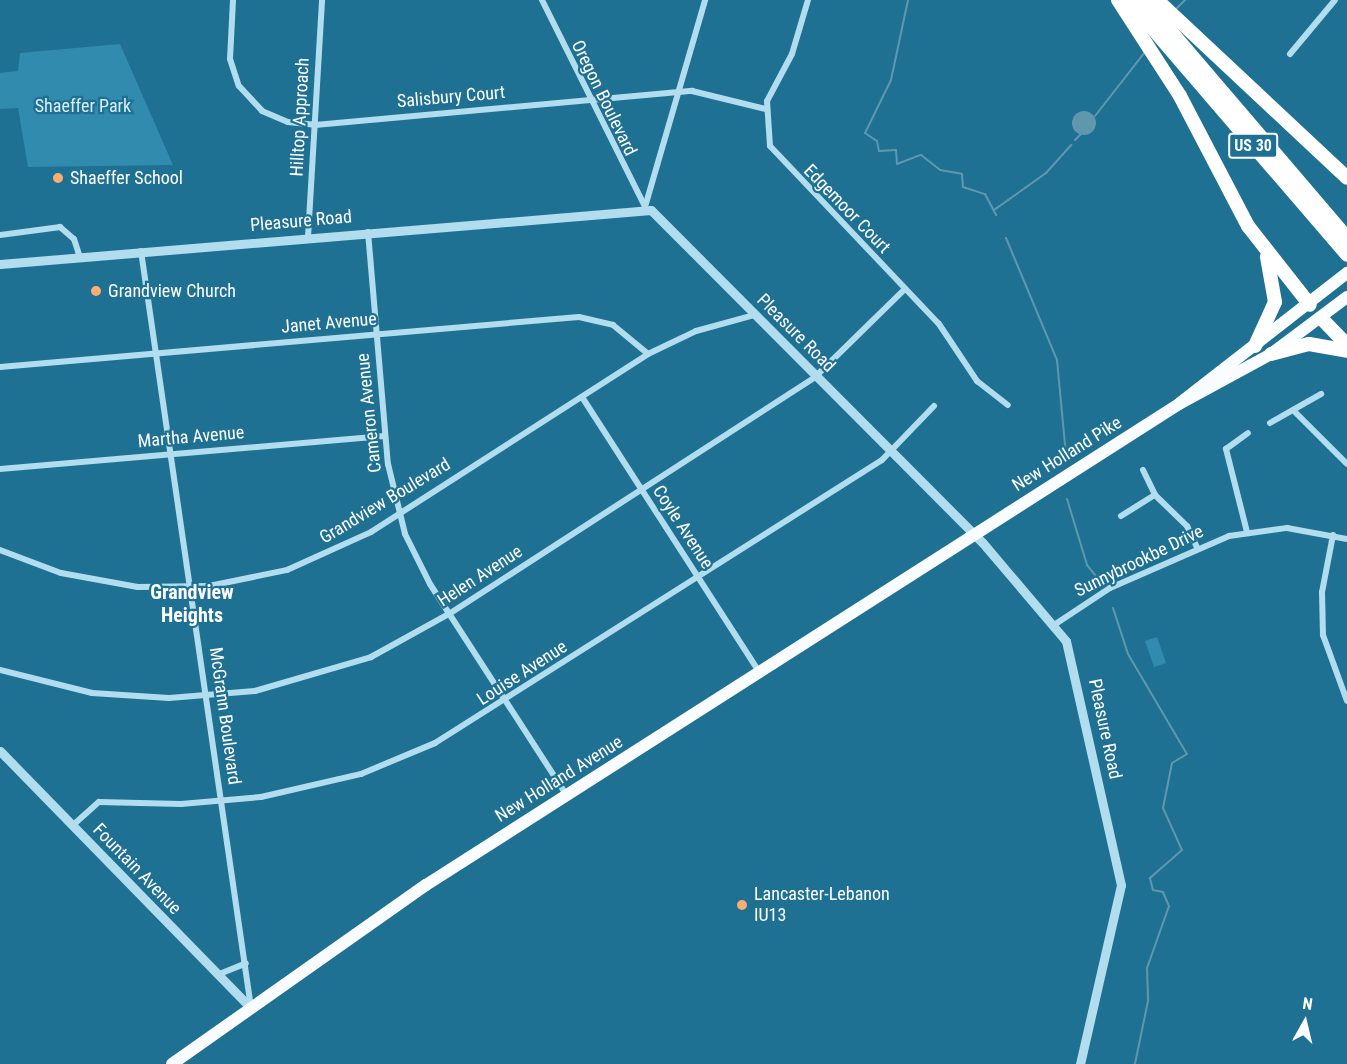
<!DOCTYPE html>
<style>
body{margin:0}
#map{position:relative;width:1347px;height:1064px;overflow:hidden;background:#1f7193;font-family:"Roboto Condensed",sans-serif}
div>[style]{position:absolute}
.green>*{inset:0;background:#308baf}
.water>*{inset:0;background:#6197ac}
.round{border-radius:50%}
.stream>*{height:2px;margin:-1px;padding:0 1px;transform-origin:1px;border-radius:1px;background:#6197ac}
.minor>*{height:6px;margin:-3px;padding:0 3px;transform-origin:3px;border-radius:3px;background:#b1ddee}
.tertiary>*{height:9px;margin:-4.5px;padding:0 4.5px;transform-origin:4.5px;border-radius:4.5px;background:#b1ddee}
.primary>*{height:12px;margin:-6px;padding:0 6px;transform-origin:6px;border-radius:6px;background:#f9fdff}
.motorway>*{height:14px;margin:-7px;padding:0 7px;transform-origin:7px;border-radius:7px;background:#fff}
.dots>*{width:16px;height:16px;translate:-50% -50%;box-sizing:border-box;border:3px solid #1f7193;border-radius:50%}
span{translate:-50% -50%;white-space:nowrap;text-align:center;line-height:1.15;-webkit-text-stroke:4.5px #1f7193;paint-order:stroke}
.shield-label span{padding:2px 4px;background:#1f7193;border:2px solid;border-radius:4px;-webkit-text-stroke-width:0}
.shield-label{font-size:16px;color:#fff;font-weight:700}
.street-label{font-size:18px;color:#fff}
.park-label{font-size:18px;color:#d7f0fa}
.poi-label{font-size:18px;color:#fff}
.left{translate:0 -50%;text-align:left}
.neighbourhood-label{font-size:20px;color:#fff;font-weight:700}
.north{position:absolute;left:1275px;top:992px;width:60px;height:60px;-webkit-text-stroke:4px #1f7193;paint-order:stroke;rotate:8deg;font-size:16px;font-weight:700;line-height:24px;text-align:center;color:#fff}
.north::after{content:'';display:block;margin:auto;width:21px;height:27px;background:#fff;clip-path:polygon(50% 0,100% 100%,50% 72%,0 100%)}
</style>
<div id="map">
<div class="green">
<i style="clip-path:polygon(120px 44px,173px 165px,28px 167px,18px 108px,0 109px,0 73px,18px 71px,20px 53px)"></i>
<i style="clip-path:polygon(1157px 637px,1166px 663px,1154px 667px,1145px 641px)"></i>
</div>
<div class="water">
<i class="round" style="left:1072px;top:111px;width:24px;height:24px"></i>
</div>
<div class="stream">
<i style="left:908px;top:0;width:82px;rotate:102deg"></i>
<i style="left:891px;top:80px;width:59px;rotate:116.1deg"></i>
<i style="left:865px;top:133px;width:14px;rotate:34deg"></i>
<i style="left:877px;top:141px;width:10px;rotate:79deg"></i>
<i style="left:879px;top:151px;width:17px;rotate:-3deg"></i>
<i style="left:896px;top:150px;width:14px;rotate:86deg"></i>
<i style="left:897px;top:164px;width:26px;rotate:-21deg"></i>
<i style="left:921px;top:155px;width:24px;rotate:38deg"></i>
<i style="left:940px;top:170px;width:22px;rotate:10deg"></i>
<i style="left:962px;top:174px;width:13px;rotate:86deg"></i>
<i style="left:963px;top:187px;width:23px;rotate:18deg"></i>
<i style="left:985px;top:194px;width:24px;rotate:62deg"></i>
<i style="left:1174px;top:11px;width:16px;rotate:-45deg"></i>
<i style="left:1095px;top:116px;width:81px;rotate:-52deg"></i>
<i style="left:1075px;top:140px;width:11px;rotate:-45deg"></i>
<i style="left:994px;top:210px;width:64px;rotate:-35.4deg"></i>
<i style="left:1046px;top:173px;width:38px;rotate:-48deg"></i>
<i style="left:1006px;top:238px;width:132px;rotate:67.3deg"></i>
<i style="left:1057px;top:360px;width:95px;rotate:84.6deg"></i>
<i style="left:1067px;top:499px;width:69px;rotate:73.1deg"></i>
<i style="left:1087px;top:565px;width:19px;rotate:51deg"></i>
<i style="left:1113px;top:608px;width:48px;rotate:71.9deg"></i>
<i style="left:1128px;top:654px;width:116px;rotate:59.5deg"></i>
<i style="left:1187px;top:754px;width:17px;rotate:149deg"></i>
<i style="left:1172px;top:763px;width:46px;rotate:101.3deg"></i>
<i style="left:1163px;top:808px;width:46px;rotate:65.7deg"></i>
<i style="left:1182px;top:850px;width:43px;rotate:138.8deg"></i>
<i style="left:1150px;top:878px;width:12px;rotate:76deg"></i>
<i style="left:1153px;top:890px;width:10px;rotate:11deg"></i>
<i style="left:1163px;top:892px;width:15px;rotate:67deg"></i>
<i style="left:1169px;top:906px;width:66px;rotate:109.5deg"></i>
<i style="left:1147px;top:968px;width:33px;rotate:88deg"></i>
<i style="left:1148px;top:1001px;width:64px;rotate:101.7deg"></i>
</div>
<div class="minor">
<i style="left:233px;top:0;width:59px;rotate:92.9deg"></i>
<i style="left:230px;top:59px;width:28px;rotate:72deg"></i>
<i style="left:239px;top:86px;width:34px;rotate:47deg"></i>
<i style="left:262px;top:111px;width:28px;rotate:23deg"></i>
<i style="left:288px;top:122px;width:27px;rotate:6deg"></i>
<i style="left:315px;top:125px;width:379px;rotate:-5.2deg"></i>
<i style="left:692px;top:91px;width:76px;rotate:13.7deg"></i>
<i style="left:542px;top:0;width:231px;rotate:63.5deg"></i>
<i style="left:808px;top:0;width:56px;rotate:106.5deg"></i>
<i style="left:792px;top:54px;width:53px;rotate:118deg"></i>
<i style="left:767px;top:101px;width:45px;rotate:86.2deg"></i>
<i style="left:770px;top:146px;width:245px;rotate:46.5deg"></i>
<i style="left:939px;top:324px;width:69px;rotate:56.3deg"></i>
<i style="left:977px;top:381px;width:39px;rotate:38deg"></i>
<i style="left:1290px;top:54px;width:70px;rotate:-50.2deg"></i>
<i style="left:645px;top:207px;width:216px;rotate:-73.8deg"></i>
<i style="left:368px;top:232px;width:233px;rotate:85.1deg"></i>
<i style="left:388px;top:464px;width:72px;rotate:76.3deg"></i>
<i style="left:405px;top:534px;width:56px;rotate:63.4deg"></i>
<i style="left:430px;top:584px;width:252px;rotate:57.1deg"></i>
<i style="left:0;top:235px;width:61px;rotate:-7.6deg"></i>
<i style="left:60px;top:227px;width:18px;rotate:41deg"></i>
<i style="left:74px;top:239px;width:19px;rotate:72deg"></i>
<i style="left:308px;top:237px;width:237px;rotate:-86.6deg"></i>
<i style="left:141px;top:251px;width:765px;rotate:81.73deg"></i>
<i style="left:0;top:367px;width:581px;rotate:-4.94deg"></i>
<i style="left:579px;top:317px;width:35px;rotate:13deg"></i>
<i style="left:613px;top:325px;width:45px;rotate:39.6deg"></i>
<i style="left:582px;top:397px;width:327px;rotate:57.2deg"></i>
<i style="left:1293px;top:410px;width:76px;rotate:45deg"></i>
<i style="left:1270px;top:423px;width:59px;rotate:-29.6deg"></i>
<i style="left:0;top:469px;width:386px;rotate:-4.9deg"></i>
<i style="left:1143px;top:470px;width:28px;rotate:64deg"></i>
<i style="left:1155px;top:495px;width:45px;rotate:44.1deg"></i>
<i style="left:1187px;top:526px;width:23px;rotate:65deg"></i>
<i style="left:1121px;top:516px;width:40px;rotate:-32deg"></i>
<i style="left:1247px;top:532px;width:86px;rotate:-104.2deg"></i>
<i style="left:1226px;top:449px;width:27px;rotate:-36deg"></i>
<i style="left:1333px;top:535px;width:58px;rotate:100.9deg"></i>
<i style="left:1322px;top:592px;width:43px;rotate:88.7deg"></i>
<i style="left:1323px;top:635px;width:70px;rotate:70deg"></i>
<i style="left:0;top:550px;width:65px;rotate:20.7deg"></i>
<i style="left:61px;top:573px;width:78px;rotate:10.3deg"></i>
<i style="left:138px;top:587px;width:71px;rotate:-0.8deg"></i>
<i style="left:209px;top:586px;width:80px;rotate:-11.6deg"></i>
<i style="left:287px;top:570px;width:92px;rotate:-24.3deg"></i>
<i style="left:371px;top:532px;width:329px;rotate:-32.7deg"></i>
<i style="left:648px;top:354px;width:53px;rotate:-25.6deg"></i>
<i style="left:696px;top:331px;width:60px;rotate:-15.4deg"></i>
<i style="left:1054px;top:625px;width:67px;rotate:-33.5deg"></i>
<i style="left:1110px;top:588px;width:130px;rotate:-23.6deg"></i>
<i style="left:1229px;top:536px;width:59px;rotate:-7.9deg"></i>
<i style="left:1287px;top:528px;width:61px;rotate:10.4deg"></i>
<i style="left:0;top:670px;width:95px;rotate:14deg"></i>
<i style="left:92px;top:693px;width:77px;rotate:3.7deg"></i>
<i style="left:169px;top:698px;width:86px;rotate:-4.7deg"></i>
<i style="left:255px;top:691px;width:121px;rotate:-16.3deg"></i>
<i style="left:371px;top:657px;width:89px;rotate:-28.9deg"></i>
<i style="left:449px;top:614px;width:436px;rotate:-32.9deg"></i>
<i style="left:815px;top:377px;width:126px;rotate:-44.4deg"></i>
<i style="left:72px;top:826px;width:36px;rotate:-42deg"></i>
<i style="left:99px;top:802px;width:82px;rotate:1.4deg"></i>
<i style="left:181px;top:804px;width:80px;rotate:-5deg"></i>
<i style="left:261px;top:797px;width:103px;rotate:-13deg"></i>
<i style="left:361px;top:774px;width:80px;rotate:-22.7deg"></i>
<i style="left:435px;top:743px;width:529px;rotate:-32.34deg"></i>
<i style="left:882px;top:460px;width:75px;rotate:-46.1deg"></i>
<i style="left:217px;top:975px;width:31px;rotate:-22deg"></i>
</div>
<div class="tertiary">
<i style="left:0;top:264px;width:653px;rotate:-4.74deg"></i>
<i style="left:651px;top:210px;width:469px;rotate:45.1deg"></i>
<i style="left:982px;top:542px;width:130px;rotate:49.7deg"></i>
<i style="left:1066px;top:641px;width:250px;rotate:77.3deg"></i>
<i style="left:1121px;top:885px;width:184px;rotate:102.9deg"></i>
<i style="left:0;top:751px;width:359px;rotate:45.7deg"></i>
</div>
<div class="primary">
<i style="left:1180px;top:403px;width:212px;rotate:-37.9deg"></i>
<i style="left:172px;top:1064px;width:311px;rotate:-35.2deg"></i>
<i style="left:426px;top:885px;width:894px;rotate:-32.57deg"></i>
<i style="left:1179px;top:404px;width:105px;rotate:-28.5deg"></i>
<i style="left:1271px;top:354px;width:95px;rotate:-36.9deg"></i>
</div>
<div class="motorway">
<i style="left:1118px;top:0;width:114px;rotate:57.1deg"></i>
<i style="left:1180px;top:96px;width:147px;rotate:62.4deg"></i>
<i style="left:1248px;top:226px;width:100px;rotate:51.9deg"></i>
<i style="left:1128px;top:0;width:336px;rotate:49.3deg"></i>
<i style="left:1144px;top:0;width:313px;rotate:49.5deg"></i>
<i style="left:1157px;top:0;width:260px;rotate:43.1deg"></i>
<i style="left:1321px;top:318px;width:37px;rotate:46deg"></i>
<i style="left:1255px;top:346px;width:48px;rotate:-65.6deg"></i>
<i style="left:1275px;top:302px;width:46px;rotate:-100.1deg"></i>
<i style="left:1271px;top:354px;width:39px;rotate:-15deg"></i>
<i style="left:1309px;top:344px;width:39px;rotate:10deg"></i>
</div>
<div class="dots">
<i style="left:58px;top:178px;background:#fcae72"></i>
<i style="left:96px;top:291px;background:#fcae72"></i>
<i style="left:742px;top:905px;background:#fcae72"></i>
</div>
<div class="shield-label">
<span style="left:1253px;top:146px">US 30</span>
</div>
<div class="street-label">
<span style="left:451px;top:97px;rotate:-5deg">Salisbury Court</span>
<span style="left:604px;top:98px;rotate:64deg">Oregon Boulevard</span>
<span style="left:300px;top:117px;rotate:-87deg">Hilltop Approach</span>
<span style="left:847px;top:209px;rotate:46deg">Edgemoor Court</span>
<span style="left:301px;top:221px;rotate:-5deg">Pleasure Road</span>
<span style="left:329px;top:323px;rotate:-5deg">Janet Avenue</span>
<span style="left:796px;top:333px;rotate:45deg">Pleasure Road</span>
<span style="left:369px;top:413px;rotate:-96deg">Cameron Avenue</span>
<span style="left:191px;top:437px;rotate:-5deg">Martha Avenue</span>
<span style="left:1067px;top:454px;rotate:-32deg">New Holland Pike</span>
<span style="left:385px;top:501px;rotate:-31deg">Grandview Boulevard</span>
<span style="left:683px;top:527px;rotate:57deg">Coyle Avenue</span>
<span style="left:1139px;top:561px;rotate:-26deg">Sunnybrookbe Drive</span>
<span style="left:480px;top:576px;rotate:-33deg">Helen Avenue</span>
<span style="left:522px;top:673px;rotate:-33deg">Louise Avenue</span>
<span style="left:225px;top:716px;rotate:82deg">McGrann Boulevard</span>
<span style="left:1105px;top:729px;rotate:78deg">Pleasure Road</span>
<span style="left:559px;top:779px;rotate:-32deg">New Holland Avenue</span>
<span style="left:137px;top:869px;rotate:46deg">Fountain Avenue</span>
</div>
<div class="park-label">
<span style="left:83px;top:106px">Shaeffer Park</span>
</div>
<div class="poi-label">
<span class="left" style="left:70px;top:178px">Shaeffer School</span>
<span class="left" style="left:108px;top:291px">Grandview Church</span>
<span class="left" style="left:754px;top:905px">Lancaster-Lebanon<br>IU13</span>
</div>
<div class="neighbourhood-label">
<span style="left:192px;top:604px">Grandview<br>Heights</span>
</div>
<div class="north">N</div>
</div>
